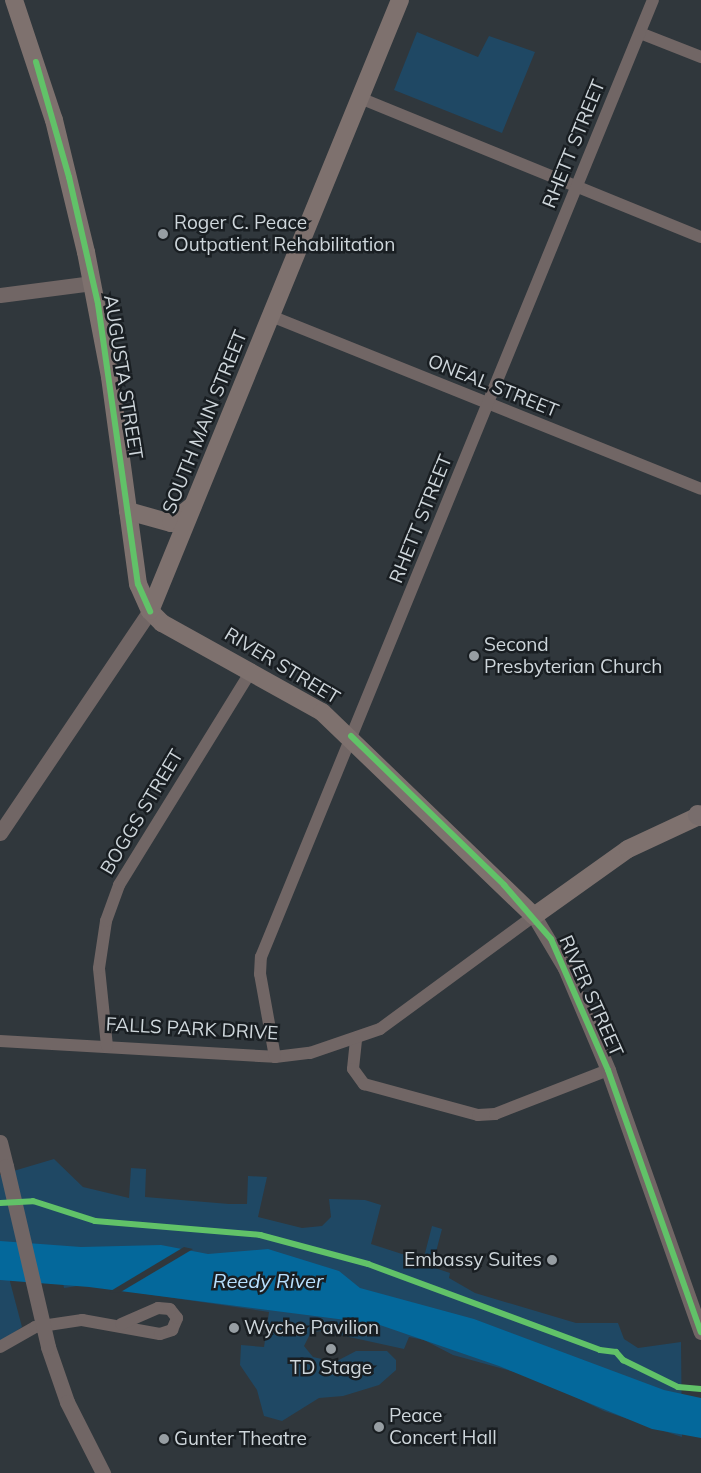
<!DOCTYPE html>
<style>
body{margin:0}
#map{position:relative;width:701px;height:1473px;overflow:hidden;background:#30373c;font-family:Mulish,sans-serif}
div>[style]{position:absolute}
.green>*{inset:0;background:#1f4864}
.water>*{inset:0;background:#04689b}
.pier>*{inset:0;background:#30373c}
.minor>*{height:12px;margin:-6px;padding:0 6px;transform-origin:6px;border-radius:6px;background:#716665}
.tertiary>*{height:15px;margin:-7.5px;padding:0 7.5px;transform-origin:7.5px;border-radius:7.5px;background:#716665}
.secondary>*{height:18px;margin:-9px;padding:0 9px;transform-origin:9px;border-radius:9px;background:#7e716e}
.trunk>*{height:20px;margin:-10px;padding:0 10px;transform-origin:10px;border-radius:10px;background:#786d6c}
.tertiary-bridge>*{height:15px;margin:-7.5px;padding:0 7.5px;transform-origin:7.5px;border-radius:7.5px;background:#716665}
.cycleway>*{height:6px;margin:-3px;padding:0 3px;transform-origin:3px;border-radius:3px;background:#61c268}
.dots>*{width:14px;height:14px;translate:-50% -50%;box-sizing:border-box;border:2px solid #191e22;border-radius:50%}
span{translate:-50% -50%;white-space:nowrap;text-align:center;line-height:1.15;-webkit-text-stroke:5px #191e22;paint-order:stroke}
.street-label{font-size:19px;color:#ced6db}
.poi-label{font-size:19px;color:#ced6db}
.left{translate:0 -50%;text-align:left}
.right{translate:-100% -50%;text-align:right}
.water-label{font-size:20px;color:#b8e0fe;font-style:italic}
</style>
<div id="map">
<div class="green">
<i style="clip-path:polygon(417px 32px,478px 57px,489px 36px,535px 52px,502px 133px,394px 90px)"></i>
<i style="clip-path:polygon(54px 1159px,83px 1187px,129px 1198px,131px 1168px,146px 1169px,145px 1197px,229px 1204px,247px 1204px,248px 1176px,267px 1177px,258px 1217px,302px 1228px,322px 1226px,331px 1217px,329px 1199px,365px 1200px,381px 1205px,371px 1244px,402px 1254px,424px 1257px,432px 1226px,442px 1229px,432px 1267px,450px 1273px,449px 1278px,475px 1293px,576px 1323px,618px 1323px,624px 1339px,638px 1348px,681px 1342px,682px 1437px,604px 1411px,536px 1378px,453px 1355px,424px 1340px,409px 1337px,404px 1349px,322px 1331px,311px 1332px,304px 1346px,313px 1357px,335px 1362px,356px 1351px,387px 1351px,396px 1360px,396px 1370px,379px 1385px,343px 1396px,319px 1398px,282px 1421px,264px 1416px,257px 1390px,240px 1365px,241px 1345px,264px 1347px,269px 1312px,84px 1285px,64px 1288px,63px 1282px,8px 1274px,22px 1327px,0 1342px,0 1175px)"></i>
</div>
<div class="water">
<i style="clip-path:polygon(0 1241px,81px 1247px,161px 1245px,208px 1254px,268px 1249px,339px 1271px,360px 1288px,474px 1319px,664px 1390px,701px 1398px,701px 1438px,652px 1429px,499px 1366px,377px 1324px,89px 1287px,0 1280px)"></i>
</div>
<div class="pier">
<i style="clip-path:polygon(184px 1247px,193px 1249px,119px 1293px,109px 1292px)"></i>
</div>
<div class="minor">
<i style="left:640px;top:33px;width:66px;rotate:21.5deg"></i>
<i style="left:360px;top:98px;width:368px;rotate:22.2deg"></i>
<i style="left:271px;top:316px;width:463px;rotate:21.9deg"></i>
<i style="left:356px;top:1040px;width:29px;rotate:96deg"></i>
<i style="left:353px;top:1069px;width:19px;rotate:54deg"></i>
<i style="left:364px;top:1084px;width:118px;rotate:15.2deg"></i>
<i style="left:478px;top:1115px;width:17px;rotate:-3deg"></i>
<i style="left:495px;top:1114px;width:121px;rotate:-21.3deg"></i>
<i style="left:0;top:1041px;width:275px;rotate:3.3deg"></i>
<i style="left:275px;top:1057px;width:35px;rotate:-7deg"></i>
<i style="left:310px;top:1053px;width:74px;rotate:-18.9deg"></i>
<i style="left:380px;top:1029px;width:191px;rotate:-36.3deg"></i>
<i style="left:107px;top:1046px;width:78px;rotate:-95.9deg"></i>
<i style="left:99px;top:968px;width:48px;rotate:-81.5deg"></i>
<i style="left:106px;top:921px;width:38px;rotate:-70deg"></i>
<i style="left:119px;top:885px;width:253px;rotate:-58.3deg"></i>
<i style="left:275px;top:1057px;width:84px;rotate:-100.2deg"></i>
<i style="left:260px;top:974px;width:17px;rotate:-87deg"></i>
<i style="left:261px;top:957px;width:1034px;rotate:-67.73deg"></i>
<i style="left:0;top:1347px;width:40px;rotate:-29.7deg"></i>
<i style="left:35px;top:1327px;width:48px;rotate:-8.5deg"></i>
<i style="left:82px;top:1320px;width:79px;rotate:10.2deg"></i>
<i style="left:160px;top:1334px;width:13px;rotate:-18deg"></i>
<i style="left:172px;top:1330px;width:13px;rotate:-67deg"></i>
<i style="left:177px;top:1318px;width:11px;rotate:-128deg"></i>
<i style="left:170px;top:1309px;width:12px;rotate:-175deg"></i>
<i style="left:158px;top:1308px;width:40px;rotate:156.6deg"></i>
</div>
<div class="tertiary">
<i style="left:0;top:295px;width:93px;rotate:-7.4deg"></i>
<i style="left:0;top:833px;width:268px;rotate:-56deg"></i>
<i style="left:534px;top:916px;width:61px;rotate:59.2deg"></i>
<i style="left:565px;top:968px;width:111px;rotate:67.1deg"></i>
<i style="left:608px;top:1070px;width:278px;rotate:70.5deg"></i>
<i style="left:0;top:1142px;width:25px;rotate:76deg"></i>
<i style="left:48px;top:1347px;width:58px;rotate:70.9deg"></i>
<i style="left:67px;top:1402px;width:80px;rotate:63.1deg"></i>
</div>
<div class="secondary">
<i style="left:14px;top:0;width:126px;rotate:71.6deg"></i>
<i style="left:54px;top:120px;width:136px;rotate:76.4deg"></i>
<i style="left:86px;top:252px;width:127px;rotate:79.1deg"></i>
<i style="left:110px;top:377px;width:209px;rotate:82.3deg"></i>
<i style="left:138px;top:584px;width:30px;rotate:66deg"></i>
<i style="left:150px;top:611px;width:17px;rotate:45deg"></i>
<i style="left:162px;top:623px;width:183px;rotate:29.1deg"></i>
<i style="left:322px;top:712px;width:294px;rotate:43.9deg"></i>
<i style="left:534px;top:916px;width:115px;rotate:-35.5deg"></i>
<i style="left:628px;top:849px;width:81px;rotate:-25deg"></i>
<i style="left:128px;top:511px;width:45px;rotate:15.6deg"></i>
<i style="left:171px;top:523px;width:28px;rotate:-39deg"></i>
<i style="left:150px;top:611px;width:660px;rotate:-67.75deg"></i>
</div>
<div class="trunk">
<i style="left:698px;top:815px;width:3px;rotate:18deg"></i>
</div>
<div class="tertiary-bridge">
<i style="left:6px;top:1166px;width:186px;rotate:76.9deg"></i>
</div>
<div class="cycleway">
<i style="left:36px;top:62px;width:120px;rotate:74deg"></i>
<i style="left:69px;top:177px;width:130px;rotate:77.1deg"></i>
<i style="left:98px;top:304px;width:283px;rotate:81.9deg"></i>
<i style="left:138px;top:584px;width:30px;rotate:66deg"></i>
<i style="left:351px;top:736px;width:214px;rotate:44.2deg"></i>
<i style="left:504px;top:885px;width:72px;rotate:49deg"></i>
<i style="left:551px;top:939px;width:143px;rotate:66.5deg"></i>
<i style="left:608px;top:1070px;width:278px;rotate:70.5deg"></i>
<i style="left:0;top:1203px;width:33px;rotate:-3deg"></i>
<i style="left:33px;top:1201px;width:65px;rotate:17.9deg"></i>
<i style="left:95px;top:1221px;width:166px;rotate:4.8deg"></i>
<i style="left:260px;top:1235px;width:112px;rotate:15deg"></i>
<i style="left:368px;top:1264px;width:247px;rotate:20.3deg"></i>
<i style="left:600px;top:1350px;width:16px;rotate:7deg"></i>
<i style="left:616px;top:1352px;width:11px;rotate:49deg"></i>
<i style="left:623px;top:1360px;width:61px;rotate:26.1deg"></i>
<i style="left:678px;top:1387px;width:23px;rotate:5deg"></i>
</div>
<div class="dots">
<i style="left:163px;top:234px;background:#979ea3"></i>
<i style="left:474px;top:656px;background:#979ea3"></i>
<i style="left:552px;top:1260px;background:#979ea3"></i>
<i style="left:234px;top:1328px;background:#979ea3"></i>
<i style="left:331px;top:1349px;background:#979ea3"></i>
<i style="left:379px;top:1427px;background:#979ea3"></i>
<i style="left:164px;top:1439px;background:#979ea3"></i>
</div>
<div class="street-label">
<span style="left:574px;top:144px;rotate:-68deg">RHETT STREET</span>
<span style="left:123px;top:377px;rotate:81deg">AUGUSTA STREET</span>
<span style="left:493px;top:386px;rotate:22deg">ONEAL STREET</span>
<span style="left:205px;top:422px;rotate:-68deg">SOUTH MAIN STREET</span>
<span style="left:421px;top:519px;rotate:-68deg">RHETT STREET</span>
<span style="left:282px;top:666px;rotate:31deg">RIVER STREET</span>
<span style="left:142px;top:812px;rotate:-59deg">BOGGS STREET</span>
<span style="left:591px;top:996px;rotate:66deg">RIVER STREET</span>
<span style="left:192px;top:1029px;rotate:3deg">FALLS PARK DRIVE</span>
</div>
<div class="poi-label">
<span class="left" style="left:174px;top:234px">Roger C. Peace<br>Outpatient Rehabilitation</span>
<span class="left" style="left:484px;top:656px">Second<br>Presbyterian Church</span>
<span class="right" style="left:542px;top:1260px">Embassy Suites</span>
<span class="left" style="left:244px;top:1328px">Wyche Pavilion</span>
<span style="left:331px;top:1368px">TD Stage</span>
<span class="left" style="left:389px;top:1427px">Peace<br>Concert Hall</span>
<span class="left" style="left:174px;top:1439px">Gunter Theatre</span>
</div>
<div class="water-label">
<span style="left:268px;top:1280px">Reedy River</span>
</div>
</div>
